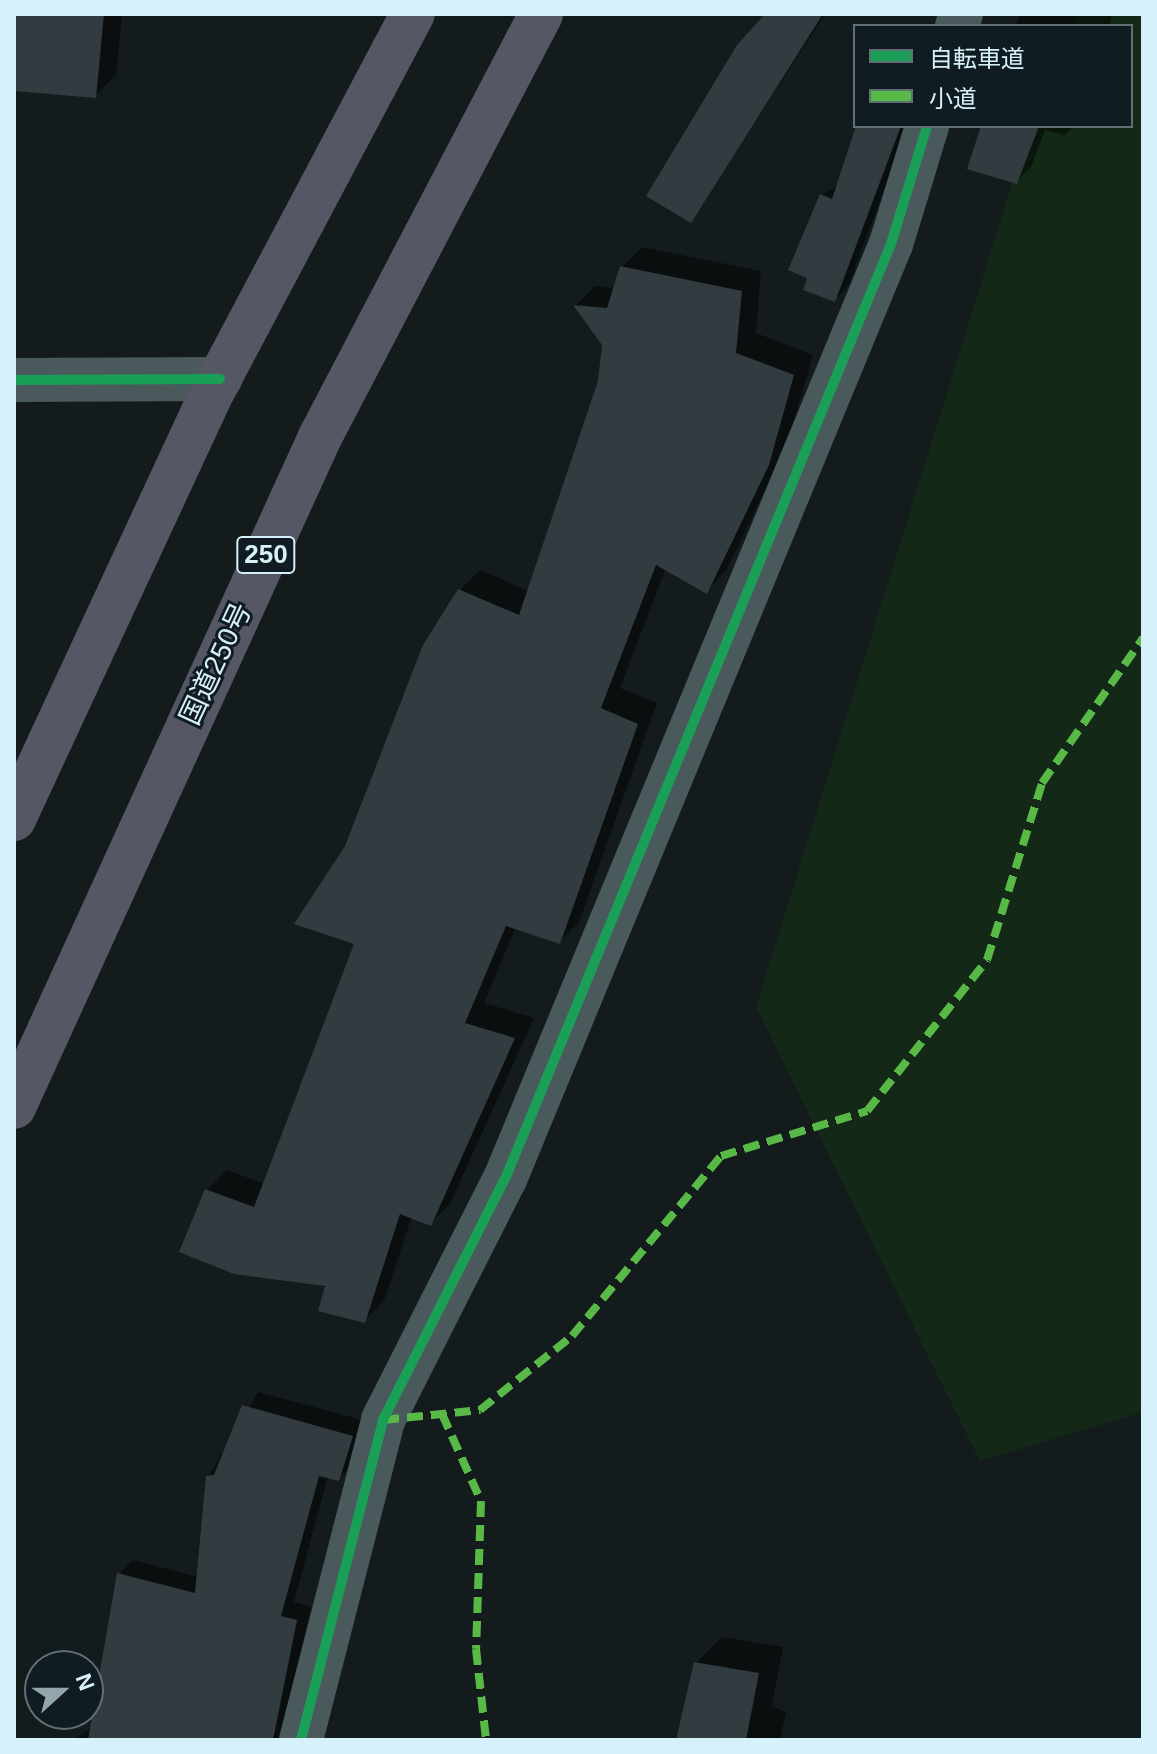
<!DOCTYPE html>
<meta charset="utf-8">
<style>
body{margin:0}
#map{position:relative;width:1157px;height:1754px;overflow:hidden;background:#141b1d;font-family:Helvetica,"Noto Sans JP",sans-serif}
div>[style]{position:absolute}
.green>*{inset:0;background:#142817}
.shadow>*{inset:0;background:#0007}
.building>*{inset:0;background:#323b3f}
.minor>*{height:44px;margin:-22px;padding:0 22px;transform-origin:22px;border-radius:22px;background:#4a595c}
.highway>*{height:44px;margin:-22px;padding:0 22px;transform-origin:22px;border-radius:22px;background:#565765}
.quiet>*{height:8px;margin-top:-4px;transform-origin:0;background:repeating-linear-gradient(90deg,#58b947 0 16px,transparent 0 24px)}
.cycleway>*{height:10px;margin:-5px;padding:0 5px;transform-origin:5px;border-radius:5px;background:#1a9f57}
span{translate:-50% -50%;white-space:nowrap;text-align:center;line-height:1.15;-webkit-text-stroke:6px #101c21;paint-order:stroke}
.shield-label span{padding:2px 6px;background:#101c21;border:2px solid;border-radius:6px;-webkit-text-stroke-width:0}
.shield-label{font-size:26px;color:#d6f1f9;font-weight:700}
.street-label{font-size:28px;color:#d6f1f9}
.frame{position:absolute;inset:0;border:16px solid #d6f1f9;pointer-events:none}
.legend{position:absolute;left:853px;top:24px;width:280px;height:104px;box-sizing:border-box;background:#101c21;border:2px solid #5f7177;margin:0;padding:10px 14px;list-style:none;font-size:24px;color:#d6f1f9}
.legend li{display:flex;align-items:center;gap:16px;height:40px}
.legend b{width:40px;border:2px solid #5f7177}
.north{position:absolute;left:24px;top:1650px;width:80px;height:80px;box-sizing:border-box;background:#101c21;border:2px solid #5f7177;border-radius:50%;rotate:69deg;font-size:22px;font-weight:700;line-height:32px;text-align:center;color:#d6f1f9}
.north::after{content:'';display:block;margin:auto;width:28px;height:36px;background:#92a6ac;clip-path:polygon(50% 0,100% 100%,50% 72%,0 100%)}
</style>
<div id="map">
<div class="green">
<i style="clip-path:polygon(1077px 14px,1143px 14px,1143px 1412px,980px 1461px,756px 1007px,1030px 126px,1131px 126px,1131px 26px,1069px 26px)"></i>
</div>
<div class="shadow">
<i style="clip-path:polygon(14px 14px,122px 14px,116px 75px,95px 96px,14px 89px)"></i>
<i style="clip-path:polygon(765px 14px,825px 14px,691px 221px)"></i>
<i style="clip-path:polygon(1020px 14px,1112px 14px,1110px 26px,1016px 26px)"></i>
<i style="clip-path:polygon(858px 126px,908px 126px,848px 286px,835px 300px,821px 196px,839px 184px)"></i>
<i style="clip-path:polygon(983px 126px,1074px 126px,1065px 135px,1045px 130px,1031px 167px,1016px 182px)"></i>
<i style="clip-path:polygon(642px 247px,761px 271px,756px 333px,813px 355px,788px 442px,726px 571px,706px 591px,666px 568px,620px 688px,657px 703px,579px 922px,559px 942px,516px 927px,484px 1003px,534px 1018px,450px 1204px,430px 1224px,412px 1216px,384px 1301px,364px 1321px,207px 1190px,227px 1170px,266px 1184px,357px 943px,347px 846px,460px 590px,480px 570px,529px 591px,600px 382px,604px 345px,575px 306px,595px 286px,615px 288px,622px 267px)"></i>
<i style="clip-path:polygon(258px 1392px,366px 1421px,353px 1465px,338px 1479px,328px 1476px,294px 1602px,311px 1606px,283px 1740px,73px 1740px,92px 1728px,119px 1574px,133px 1560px,198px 1577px,208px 1477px)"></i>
<i style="clip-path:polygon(722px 1637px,783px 1647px,772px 1706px,786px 1712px,780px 1740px,678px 1740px,696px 1663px)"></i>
</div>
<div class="building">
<i style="clip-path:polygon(14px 14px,104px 14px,96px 98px,14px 91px)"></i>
<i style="clip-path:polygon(765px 14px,823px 14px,691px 223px,646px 196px,737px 45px)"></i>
<i style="clip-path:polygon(856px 126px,901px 126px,835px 302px,803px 290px,807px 278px,788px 270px,820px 194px,832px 199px)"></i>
<i style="clip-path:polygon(981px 126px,1039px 126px,1017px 184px,967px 169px)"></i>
<i style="clip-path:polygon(620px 266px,742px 291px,736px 353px,794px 375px,769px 465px,707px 594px,656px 565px,601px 708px,638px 724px,560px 944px,506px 926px,465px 1023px,515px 1038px,431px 1226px,400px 1214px,365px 1323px,318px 1311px,325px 1286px,234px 1274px,179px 1252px,205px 1189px,254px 1207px,354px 944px,294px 924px,345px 846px,423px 645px,458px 589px,519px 615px,598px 381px,602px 345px,573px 305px,607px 308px)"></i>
<i style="clip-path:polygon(242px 1405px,353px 1436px,339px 1481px,319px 1476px,281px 1616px,297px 1620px,273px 1740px,88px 1740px,117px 1573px,195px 1593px,206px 1476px,214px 1475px)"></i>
<i style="clip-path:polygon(694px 1662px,759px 1673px,746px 1740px,676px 1740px)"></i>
</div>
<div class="minor">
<i style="left:957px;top:26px;width:13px;rotate:-72deg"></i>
<i style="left:14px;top:380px;width:206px;rotate:-0.3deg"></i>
<i style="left:301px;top:1740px;width:330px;rotate:-75.6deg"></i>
<i style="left:383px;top:1420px;width:270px;rotate:-63.2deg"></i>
<i style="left:505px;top:1179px;width:1012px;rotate:-67.57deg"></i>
<i style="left:891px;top:244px;width:123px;rotate:-73deg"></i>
</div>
<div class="highway">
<i style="left:14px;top:819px;width:472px;rotate:-65.1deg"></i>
<i style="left:213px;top:391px;width:427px;rotate:-62.1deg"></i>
<i style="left:14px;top:1107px;width:737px;rotate:-65.45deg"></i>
<i style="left:320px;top:437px;width:477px;rotate:-62.4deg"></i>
</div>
<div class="quiet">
<i style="left:442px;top:1414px;width:95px;rotate:65.9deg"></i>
<i style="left:481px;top:1501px;width:148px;rotate:91.9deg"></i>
<i style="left:476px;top:1649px;width:92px;rotate:83.7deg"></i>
<i style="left:383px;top:1420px;width:98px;rotate:-5.9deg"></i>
<i style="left:480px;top:1410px;width:118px;rotate:-38.8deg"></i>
<i style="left:572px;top:1336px;width:234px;rotate:-50.4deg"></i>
<i style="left:721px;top:1156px;width:153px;rotate:-17.1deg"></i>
<i style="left:867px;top:1111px;width:193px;rotate:-51.5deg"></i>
<i style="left:987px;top:960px;width:185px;rotate:-72.7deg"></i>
<i style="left:1042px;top:783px;width:177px;rotate:-55.1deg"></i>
</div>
<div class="cycleway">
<i style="left:14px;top:380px;width:206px;rotate:-0.3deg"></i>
<i style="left:301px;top:1740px;width:330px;rotate:-75.6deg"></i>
<i style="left:383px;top:1420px;width:270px;rotate:-63.2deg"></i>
<i style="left:505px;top:1179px;width:1012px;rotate:-67.57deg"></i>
<i style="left:891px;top:244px;width:123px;rotate:-73deg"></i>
</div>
<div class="shield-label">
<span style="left:266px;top:555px">250</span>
</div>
<div class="street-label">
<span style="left:216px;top:664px;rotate:-65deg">国道250号</span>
</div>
<div class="frame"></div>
<ul class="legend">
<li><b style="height:10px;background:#1a9f57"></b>自転車道</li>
<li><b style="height:10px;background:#58b947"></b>小道</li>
</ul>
<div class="north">N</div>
</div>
